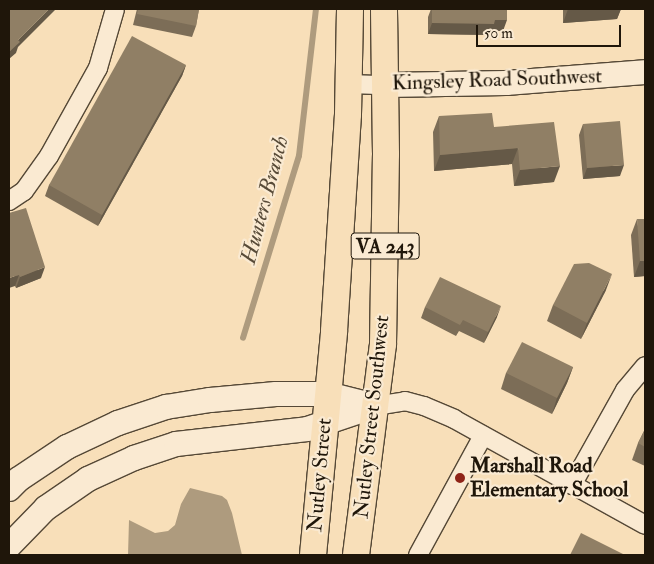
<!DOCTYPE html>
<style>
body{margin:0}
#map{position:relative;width:654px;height:564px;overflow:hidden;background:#f8dfb9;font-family:"IM FELL Double Pica",serif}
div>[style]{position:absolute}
.water>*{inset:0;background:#ae9b7e}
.stream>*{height:5.5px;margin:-2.75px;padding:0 2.75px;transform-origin:2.75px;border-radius:2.75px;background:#ae9b7e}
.roads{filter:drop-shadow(1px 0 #554836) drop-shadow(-1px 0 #554836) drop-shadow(0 1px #554836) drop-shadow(0 -1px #554836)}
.street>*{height:18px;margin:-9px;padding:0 9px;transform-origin:9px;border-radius:9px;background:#faead2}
.secondary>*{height:24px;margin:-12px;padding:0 12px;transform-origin:12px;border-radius:12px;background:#faead2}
.primary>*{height:26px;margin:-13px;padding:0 13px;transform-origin:13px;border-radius:13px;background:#f8dfb9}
.wall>*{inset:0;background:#7c6d57}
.shaded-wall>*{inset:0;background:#655947}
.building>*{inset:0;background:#907f65}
.dots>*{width:14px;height:14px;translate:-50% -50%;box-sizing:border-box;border:2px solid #faead2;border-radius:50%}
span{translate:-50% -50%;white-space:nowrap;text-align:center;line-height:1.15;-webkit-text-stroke:4.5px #faead2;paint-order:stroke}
.shield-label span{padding:1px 4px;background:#faead2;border:1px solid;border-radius:4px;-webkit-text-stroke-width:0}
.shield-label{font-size:20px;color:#1f160a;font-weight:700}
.street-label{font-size:21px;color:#1f160a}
.poi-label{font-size:21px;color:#1f160a;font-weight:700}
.left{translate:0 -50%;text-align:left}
.water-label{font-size:22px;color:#584b38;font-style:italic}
.frame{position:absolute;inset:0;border:10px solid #1f160a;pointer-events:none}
.scale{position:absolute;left:476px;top:25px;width:145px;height:22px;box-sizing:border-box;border:2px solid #1f160a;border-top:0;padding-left:6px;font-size:15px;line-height:18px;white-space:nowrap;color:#1f160a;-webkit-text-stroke:4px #faead2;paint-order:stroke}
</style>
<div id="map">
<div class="water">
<i style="clip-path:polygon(190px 488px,222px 496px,227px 500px,232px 513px,242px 555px,128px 555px,129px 520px,155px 533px,168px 531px,175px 525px,181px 504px)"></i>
</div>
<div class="stream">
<i style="left:243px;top:338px;width:190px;rotate:-72.9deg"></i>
<i style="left:299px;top:156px;width:148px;rotate:-83.4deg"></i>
</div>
<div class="roads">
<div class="street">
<i style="left:349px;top:84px;width:36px;rotate:2deg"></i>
<i style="left:9px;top:201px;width:18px;rotate:-34deg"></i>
<i style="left:24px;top:191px;width:43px;rotate:-54.5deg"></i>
<i style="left:49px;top:156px;width:101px;rotate:-60.9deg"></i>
<i style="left:98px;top:68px;width:61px;rotate:-73.9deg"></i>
<i style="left:375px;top:406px;width:30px;rotate:-9deg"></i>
<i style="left:405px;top:401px;width:20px;rotate:15deg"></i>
<i style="left:424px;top:406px;width:33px;rotate:23deg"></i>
<i style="left:454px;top:419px;width:218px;rotate:29deg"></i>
<i style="left:572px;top:485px;width:109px;rotate:-60.8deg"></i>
<i style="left:625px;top:390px;width:31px;rotate:-50deg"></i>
<i style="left:418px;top:555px;width:136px;rotate:-61.4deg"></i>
</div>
<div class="secondary">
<i style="left:385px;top:85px;width:121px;rotate:-0.9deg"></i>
<i style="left:506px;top:83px;width:139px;rotate:-4.5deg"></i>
<i style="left:9px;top:489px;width:14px;rotate:-45deg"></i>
<i style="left:19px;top:479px;width:58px;rotate:-33.7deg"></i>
<i style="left:67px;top:447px;width:56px;rotate:-25.2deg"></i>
<i style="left:118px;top:423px;width:51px;rotate:-18.4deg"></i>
<i style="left:166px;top:407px;width:45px;rotate:-9deg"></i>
<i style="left:210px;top:400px;width:66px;rotate:-5.2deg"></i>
<i style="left:276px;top:394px;width:51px"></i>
<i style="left:327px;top:394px;width:49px;rotate:14deg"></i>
<i style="left:9px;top:546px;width:53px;rotate:-45.8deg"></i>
<i style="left:46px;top:508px;width:51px;rotate:-34.6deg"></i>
<i style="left:88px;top:479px;width:51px;rotate:-24.5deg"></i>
<i style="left:134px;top:458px;width:44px;rotate:-18.4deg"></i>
<i style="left:176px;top:444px;width:132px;rotate:-6.5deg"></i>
<i style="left:307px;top:429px;width:72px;rotate:-18.7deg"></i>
</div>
<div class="primary">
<i style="left:313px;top:555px;width:225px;rotate:-84.6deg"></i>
<i style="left:334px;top:331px;width:217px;rotate:-86.3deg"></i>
<i style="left:348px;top:114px;width:105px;rotate:-88.9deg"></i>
<i style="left:356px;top:555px;width:213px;rotate:-82.7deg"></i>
<i style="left:383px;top:344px;width:190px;rotate:-89.1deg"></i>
<i style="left:386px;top:154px;width:145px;rotate:-90.8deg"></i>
</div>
</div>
<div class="wall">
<i style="clip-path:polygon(137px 9px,199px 9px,196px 26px,192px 37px,133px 25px)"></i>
<i style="clip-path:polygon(431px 9px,507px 9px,503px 31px,492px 31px,490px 35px,428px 34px,428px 17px)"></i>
<i style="clip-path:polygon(563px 9px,621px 9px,617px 19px,563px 23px)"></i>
<i style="clip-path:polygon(186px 65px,182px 76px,98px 226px,45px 196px,49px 185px)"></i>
<i style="clip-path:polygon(439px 116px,494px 127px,554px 182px,514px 186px,512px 164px,434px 171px,433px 132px)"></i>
<i style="clip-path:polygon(583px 124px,620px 176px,583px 179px,579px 135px)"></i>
<i style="clip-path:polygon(9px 213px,41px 278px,16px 288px,15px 286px)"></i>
<i style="clip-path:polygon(637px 219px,645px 276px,634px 277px,631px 235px)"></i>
<i style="clip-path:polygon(606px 290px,581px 339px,547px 321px,553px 305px)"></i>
<i style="clip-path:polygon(425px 307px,497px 317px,484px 343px,459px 331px,456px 336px,421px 318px)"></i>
<i style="clip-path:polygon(573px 367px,567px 383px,552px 414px,501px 389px,506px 373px)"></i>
<i style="clip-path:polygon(645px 429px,645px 466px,632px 460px,638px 443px)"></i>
</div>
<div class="shaded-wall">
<i style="clip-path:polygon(49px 9px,56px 9px,18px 47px,16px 53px,9px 59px,9px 52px,18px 40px)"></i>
<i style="clip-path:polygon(568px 9px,621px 9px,617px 19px,563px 23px)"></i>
<i style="clip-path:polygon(495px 20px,507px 20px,503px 31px,492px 31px,490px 35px,428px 34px,432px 23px)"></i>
<i style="clip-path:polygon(186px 65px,182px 76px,98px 226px,102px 215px)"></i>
<i style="clip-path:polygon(518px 148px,512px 164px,434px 171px,440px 155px)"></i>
<i style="clip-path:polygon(624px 165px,620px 176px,583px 179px,587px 168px)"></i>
<i style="clip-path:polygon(560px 166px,554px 182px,514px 186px,520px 170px)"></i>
<i style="clip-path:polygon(640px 261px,645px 261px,645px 276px,634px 277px)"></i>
<i style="clip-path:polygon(45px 267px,41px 278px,16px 288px,20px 277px)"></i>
<i style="clip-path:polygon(612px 274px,606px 290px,581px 339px,587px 323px)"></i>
<i style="clip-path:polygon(19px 275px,15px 286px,9px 288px,9px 278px)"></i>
<i style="clip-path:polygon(501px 306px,497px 317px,484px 343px,488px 332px)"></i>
<i style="clip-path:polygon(573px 367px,567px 383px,552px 414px,557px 398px)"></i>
</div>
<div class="building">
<i style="clip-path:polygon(9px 9px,49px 9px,18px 40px,20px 42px,9px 52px)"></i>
<i style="clip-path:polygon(138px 9px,199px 9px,196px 26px,137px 14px)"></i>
<i style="clip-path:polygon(432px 9px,507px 9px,507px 20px,495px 20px,494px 24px,432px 23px)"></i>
<i style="clip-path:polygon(132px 36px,186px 65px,102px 215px,49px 185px)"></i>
<i style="clip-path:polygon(492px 113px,494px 127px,554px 122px,560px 166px,520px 170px,518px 148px,440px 155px,439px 116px)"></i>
<i style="clip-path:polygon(620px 121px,624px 165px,587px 168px,583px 124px)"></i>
<i style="clip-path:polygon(26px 208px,45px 267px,20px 277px,19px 275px,9px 278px,9px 213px)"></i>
<i style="clip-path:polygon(637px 219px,645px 219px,645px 261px,640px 261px)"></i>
<i style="clip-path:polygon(589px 263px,612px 274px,587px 323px,553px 305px,574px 264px)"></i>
<i style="clip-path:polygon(440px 277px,501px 306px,488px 332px,463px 320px,460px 325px,425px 307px)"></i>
<i style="clip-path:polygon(522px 342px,573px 367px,557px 398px,506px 373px)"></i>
<i style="clip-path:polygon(645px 429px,645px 447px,638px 443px)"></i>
<i style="clip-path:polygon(581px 533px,625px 555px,570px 555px)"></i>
</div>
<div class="dots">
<i style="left:460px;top:478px;background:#8f2418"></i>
</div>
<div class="shield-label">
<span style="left:385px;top:246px">VA 243</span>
</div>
<div class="street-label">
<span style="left:497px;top:80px;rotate:-2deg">Kingsley Road Southwest</span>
<span style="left:372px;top:417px;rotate:-84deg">Nutley Street Southwest</span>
<span style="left:320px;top:475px;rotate:-85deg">Nutley Street</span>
</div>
<div class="poi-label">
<span class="left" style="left:470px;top:478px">Marshall Road<br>Elementary School</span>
</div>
<div class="water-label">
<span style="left:265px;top:200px;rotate:-75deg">Hunters Branch</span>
</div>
<div class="frame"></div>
<div class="scale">50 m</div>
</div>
